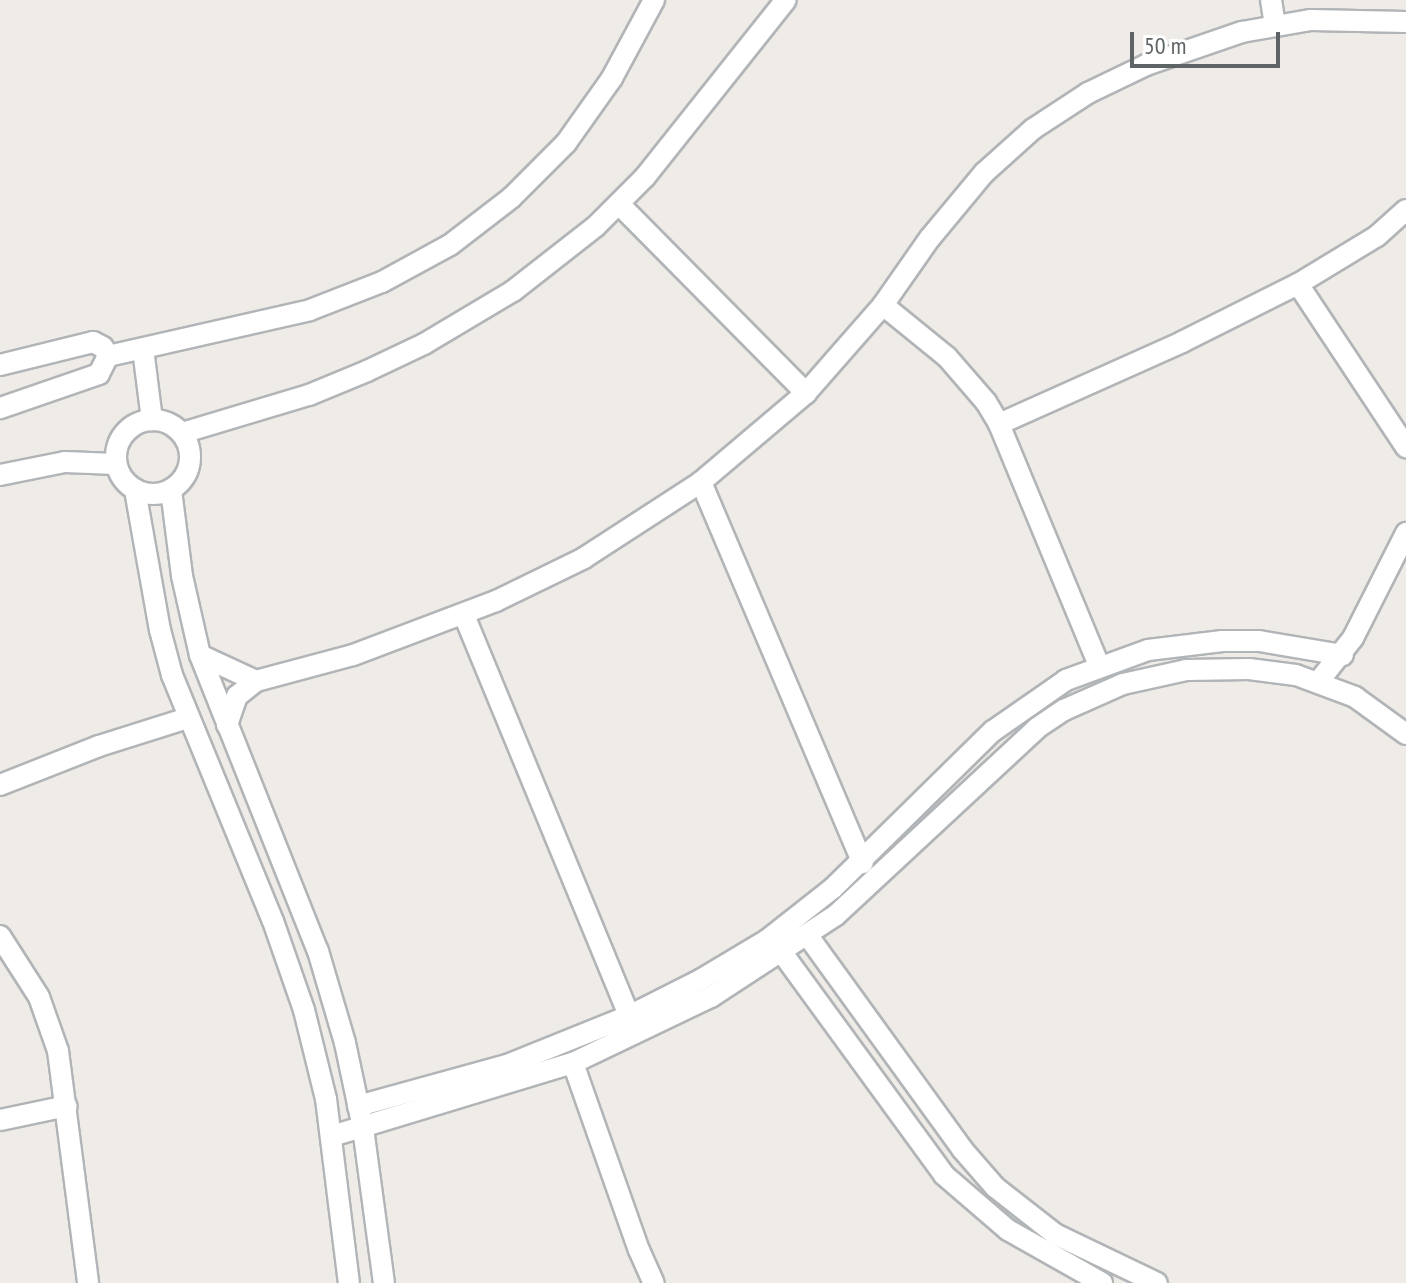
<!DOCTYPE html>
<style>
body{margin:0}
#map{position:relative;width:1406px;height:1283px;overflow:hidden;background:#efebe6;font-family:"PT Sans Narrow",sans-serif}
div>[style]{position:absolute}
.roads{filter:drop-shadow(2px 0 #b1b5b8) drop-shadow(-2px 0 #b1b5b8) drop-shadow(0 2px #b1b5b8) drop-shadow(0 -2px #b1b5b8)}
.minor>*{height:20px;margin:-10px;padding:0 10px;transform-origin:10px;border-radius:10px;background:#fff}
.minor>.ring{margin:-10px;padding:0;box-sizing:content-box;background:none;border:20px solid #fff;border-radius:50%}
span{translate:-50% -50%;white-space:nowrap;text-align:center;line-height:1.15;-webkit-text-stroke:7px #fff;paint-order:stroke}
.scale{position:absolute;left:1130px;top:32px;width:150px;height:36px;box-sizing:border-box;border:4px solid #5e6366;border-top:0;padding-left:10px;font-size:24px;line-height:28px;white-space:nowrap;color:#5e6366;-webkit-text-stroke:6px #fff;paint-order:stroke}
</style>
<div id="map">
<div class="roads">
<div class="minor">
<i style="left:1271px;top:0;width:25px;rotate:81deg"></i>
<i style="left:619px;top:204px;width:266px;rotate:45.3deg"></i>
<i style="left:1298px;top:284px;width:196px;rotate:56.5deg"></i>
<i style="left:883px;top:305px;width:82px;rotate:39.1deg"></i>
<i style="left:947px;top:357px;width:60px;rotate:49.1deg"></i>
<i style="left:986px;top:402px;width:26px;rotate:59deg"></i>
<i style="left:999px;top:424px;width:262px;rotate:67.5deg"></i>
<i style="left:143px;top:349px;width:72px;rotate:82.8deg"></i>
<i style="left:108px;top:356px;width:207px;rotate:-12.8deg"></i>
<i style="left:310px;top:310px;width:77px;rotate:-21.3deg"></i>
<i style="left:382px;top:282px;width:77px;rotate:-28.6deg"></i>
<i style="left:450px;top:245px;width:77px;rotate:-37.6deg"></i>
<i style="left:511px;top:198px;width:78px;rotate:-45deg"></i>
<i style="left:566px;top:143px;width:80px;rotate:-54.7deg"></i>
<i style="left:612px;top:78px;width:89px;rotate:-61.7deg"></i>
<i style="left:0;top:365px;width:96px;rotate:-13.9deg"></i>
<i style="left:93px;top:342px;width:11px;rotate:27deg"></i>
<i style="left:103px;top:347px;width:10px;rotate:61deg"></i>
<i style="left:108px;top:356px;width:20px;rotate:117deg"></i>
<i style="left:99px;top:374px;width:105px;rotate:161deg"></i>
<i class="ring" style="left:116px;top:420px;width:54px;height:54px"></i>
<i style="left:999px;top:424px;width:201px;rotate:-24.1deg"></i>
<i style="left:1182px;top:342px;width:130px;rotate:-26.6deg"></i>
<i style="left:1298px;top:284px;width:92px;rotate:-31.3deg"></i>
<i style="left:1377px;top:236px;width:39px;rotate:-42deg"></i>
<i style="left:182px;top:433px;width:133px;rotate:-16.7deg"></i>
<i style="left:309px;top:395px;width:63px;rotate:-22.5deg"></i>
<i style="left:367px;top:371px;width:63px;rotate:-25.3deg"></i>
<i style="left:424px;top:344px;width:104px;rotate:-30.8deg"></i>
<i style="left:513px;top:291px;width:104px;rotate:-38deg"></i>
<i style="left:595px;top:227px;width:71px;rotate:-45deg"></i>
<i style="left:645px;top:177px;width:226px;rotate:-51.5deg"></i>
<i style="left:0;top:475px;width:66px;rotate:-11.3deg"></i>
<i style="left:65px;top:462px;width:51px;rotate:2.2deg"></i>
<i style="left:701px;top:482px;width:414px;rotate:67deg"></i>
<i style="left:135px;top:490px;width:142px;rotate:79.9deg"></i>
<i style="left:160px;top:630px;width:47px;rotate:75.1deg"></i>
<i style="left:172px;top:675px;width:266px;rotate:67.7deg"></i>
<i style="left:273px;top:921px;width:94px;rotate:70.8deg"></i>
<i style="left:304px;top:1010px;width:92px;rotate:76.1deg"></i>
<i style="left:326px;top:1099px;width:185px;rotate:82.9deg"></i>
<i style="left:171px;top:490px;width:87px;rotate:82.7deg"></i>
<i style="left:182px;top:576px;width:81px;rotate:77.2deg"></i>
<i style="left:200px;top:655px;width:319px;rotate:68.3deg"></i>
<i style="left:318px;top:951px;width:96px;rotate:73.6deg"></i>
<i style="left:345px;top:1043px;width:87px;rotate:78deg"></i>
<i style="left:363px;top:1128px;width:156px;rotate:82.3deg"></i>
<i style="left:464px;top:615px;width:434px;rotate:67.6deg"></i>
<i style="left:200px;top:655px;width:62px;rotate:24.9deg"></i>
<i style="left:1319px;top:681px;width:55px;rotate:-51.7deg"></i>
<i style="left:1353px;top:638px;width:118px;rotate:-63.2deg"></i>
<i style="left:227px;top:725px;width:31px;rotate:-71deg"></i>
<i style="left:237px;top:696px;width:24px;rotate:-38deg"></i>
<i style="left:256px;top:681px;width:100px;rotate:-15deg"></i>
<i style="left:353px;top:655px;width:153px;rotate:-20.7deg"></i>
<i style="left:496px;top:601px;width:98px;rotate:-26deg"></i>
<i style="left:584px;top:558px;width:140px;rotate:-33deg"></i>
<i style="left:701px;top:482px;width:138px;rotate:-40.3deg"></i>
<i style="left:806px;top:393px;width:117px;rotate:-48.8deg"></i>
<i style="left:883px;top:305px;width:82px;rotate:-55deg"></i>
<i style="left:930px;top:238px;width:85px;rotate:-50.3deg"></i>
<i style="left:984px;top:173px;width:66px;rotate:-41.9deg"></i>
<i style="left:1033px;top:129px;width:66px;rotate:-33.2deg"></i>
<i style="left:1088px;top:93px;width:64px;rotate:-25.8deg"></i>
<i style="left:1146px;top:65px;width:102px;rotate:-19deg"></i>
<i style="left:1242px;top:32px;width:70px;rotate:-9.9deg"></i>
<i style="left:1311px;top:20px;width:95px;rotate:1.2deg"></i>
<i style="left:0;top:785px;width:106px;rotate:-21.5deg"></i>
<i style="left:99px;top:746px;width:93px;rotate:-17.5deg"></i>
<i style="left:0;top:936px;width:72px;rotate:57.4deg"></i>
<i style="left:39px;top:997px;width:57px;rotate:70.6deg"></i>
<i style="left:58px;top:1051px;width:234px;rotate:82.6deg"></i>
<i style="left:808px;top:936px;width:263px;rotate:54.1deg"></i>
<i style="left:962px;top:1149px;width:50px;rotate:49deg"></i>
<i style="left:995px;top:1187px;width:76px;rotate:38.1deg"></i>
<i style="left:1055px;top:1234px;width:113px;rotate:25.7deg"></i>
<i style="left:783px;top:954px;width:273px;rotate:53.9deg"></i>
<i style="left:944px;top:1175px;width:84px;rotate:40.7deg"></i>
<i style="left:1008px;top:1230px;width:108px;rotate:29.4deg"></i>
<i style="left:573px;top:1063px;width:198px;rotate:70.6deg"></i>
<i style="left:639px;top:1250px;width:36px;rotate:66deg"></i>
<i style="left:358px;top:1106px;width:155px;rotate:-15.4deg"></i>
<i style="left:507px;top:1065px;width:131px;rotate:-21.9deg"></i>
<i style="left:629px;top:1016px;width:80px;rotate:-26.9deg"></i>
<i style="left:700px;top:980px;width:78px;rotate:-30.8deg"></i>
<i style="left:767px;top:940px;width:84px;rotate:-38.2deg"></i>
<i style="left:833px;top:888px;width:224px;rotate:-44.5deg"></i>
<i style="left:993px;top:731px;width:89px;rotate:-34.9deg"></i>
<i style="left:1066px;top:680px;width:87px;rotate:-20.1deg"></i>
<i style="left:1148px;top:650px;width:75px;rotate:-6.9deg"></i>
<i style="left:1222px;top:641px;width:37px"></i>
<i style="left:1259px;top:641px;width:85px;rotate:9.5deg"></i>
<i style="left:0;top:1120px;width:68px;rotate:-11.8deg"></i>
<i style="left:332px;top:1136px;width:252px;rotate:-16.9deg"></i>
<i style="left:573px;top:1063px;width:153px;rotate:-25.6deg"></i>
<i style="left:711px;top:997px;width:148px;rotate:-33.2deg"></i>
<i style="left:835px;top:916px;width:276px;rotate:-42.9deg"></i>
<i style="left:1037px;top:728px;width:32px;rotate:-34deg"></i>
<i style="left:1064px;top:710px;width:64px;rotate:-23.8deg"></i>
<i style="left:1123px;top:684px;width:65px;rotate:-12.5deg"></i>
<i style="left:1186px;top:670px;width:63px;rotate:-0.9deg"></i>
<i style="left:1249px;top:669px;width:47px;rotate:7.3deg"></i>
<i style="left:1296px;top:675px;width:63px;rotate:20.4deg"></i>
<i style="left:1355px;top:697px;width:63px;rotate:36deg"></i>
</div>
</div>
<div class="scale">50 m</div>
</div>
